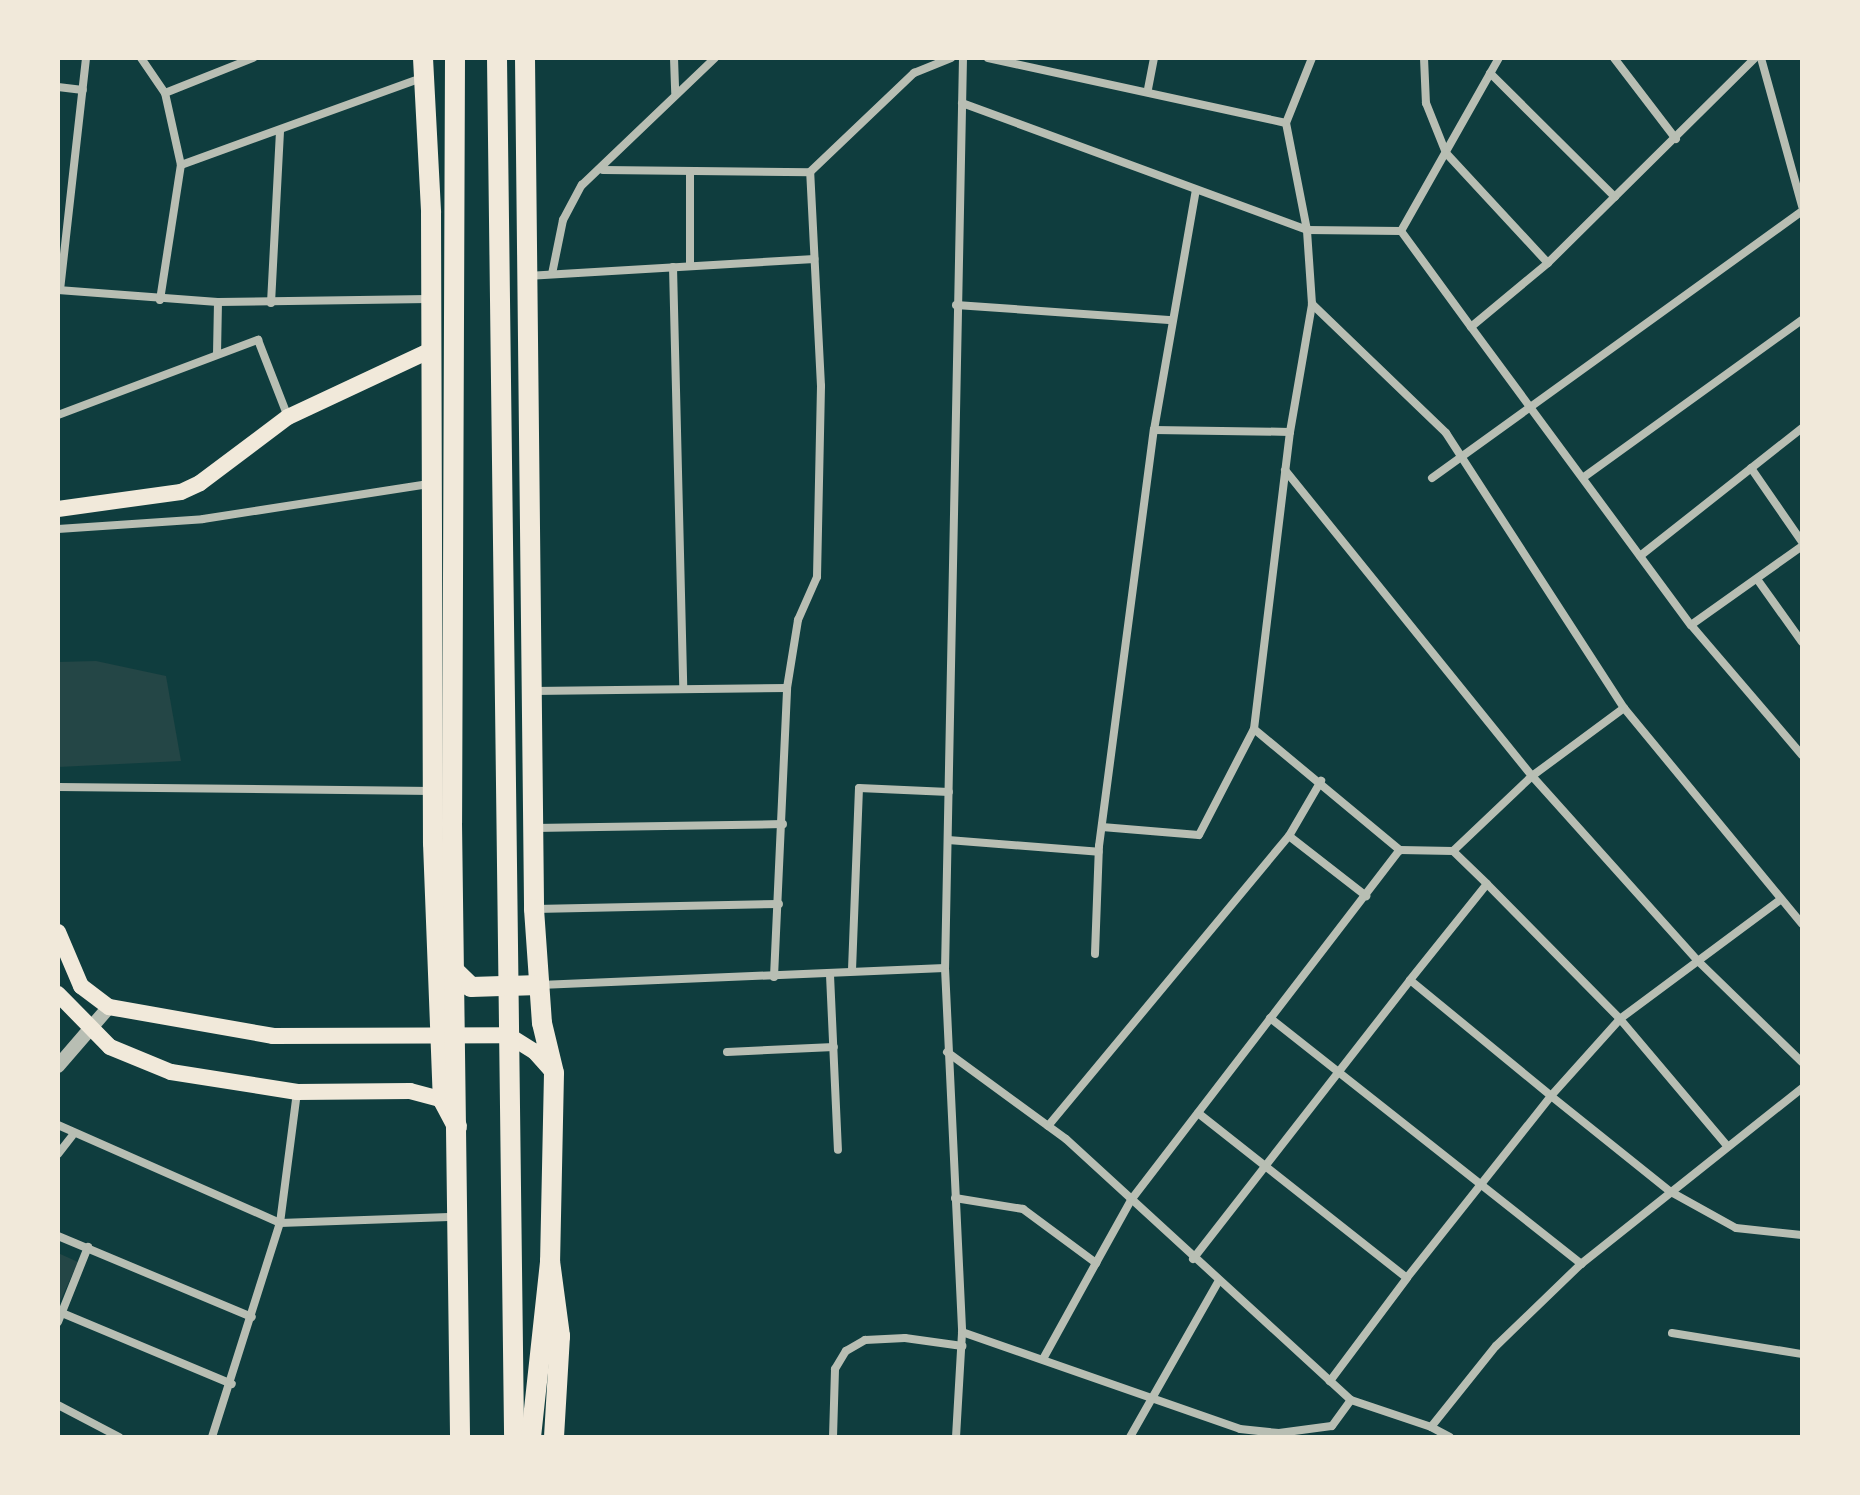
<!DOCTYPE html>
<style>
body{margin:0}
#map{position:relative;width:1860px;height:1495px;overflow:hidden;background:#0f3d3e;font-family:"Nunito Sans",sans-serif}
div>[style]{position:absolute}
.green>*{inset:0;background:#244646}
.minor>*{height:8px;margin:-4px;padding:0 4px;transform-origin:4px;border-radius:4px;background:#b8beb3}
.tertiary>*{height:14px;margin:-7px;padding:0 7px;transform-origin:7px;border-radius:7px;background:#b8beb3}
.secondary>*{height:16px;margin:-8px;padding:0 8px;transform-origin:8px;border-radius:8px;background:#f1e9da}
.primary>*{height:20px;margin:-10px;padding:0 10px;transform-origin:10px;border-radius:10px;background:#f1e9da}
.trunk>*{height:20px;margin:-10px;padding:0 10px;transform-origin:10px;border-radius:10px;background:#f1e9da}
span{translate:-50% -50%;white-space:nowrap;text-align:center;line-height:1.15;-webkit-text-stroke:8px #f1e9da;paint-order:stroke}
.frame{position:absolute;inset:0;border:60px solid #f1e9da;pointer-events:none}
</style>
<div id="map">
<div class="green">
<i style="clip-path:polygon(96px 661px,166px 676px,181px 761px,58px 767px,58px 662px)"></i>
<i style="clip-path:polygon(58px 1253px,78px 1262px,58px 1306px)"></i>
</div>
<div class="minor">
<i style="left:141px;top:58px;width:42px;rotate:55.6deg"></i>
<i style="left:165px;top:93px;width:74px;rotate:77.5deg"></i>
<i style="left:181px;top:165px;width:258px;rotate:-19.9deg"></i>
<i style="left:674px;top:58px;width:35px;rotate:88deg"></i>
<i style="left:963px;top:58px;width:910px;rotate:91.13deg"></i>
<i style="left:945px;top:968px;width:364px;rotate:87.3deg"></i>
<i style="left:962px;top:1332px;width:294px;rotate:19.2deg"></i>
<i style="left:1240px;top:1429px;width:39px;rotate:6deg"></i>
<i style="left:1279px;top:1433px;width:53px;rotate:-7.5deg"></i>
<i style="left:1332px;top:1426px;width:32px;rotate:-54deg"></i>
<i style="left:1351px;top:1400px;width:84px;rotate:18.6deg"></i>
<i style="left:1431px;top:1427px;width:104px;rotate:-51.3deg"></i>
<i style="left:1496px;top:1346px;width:118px;rotate:-44deg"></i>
<i style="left:1581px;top:1264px;width:283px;rotate:-38.5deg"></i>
<i style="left:988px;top:58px;width:305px;rotate:12.3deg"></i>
<i style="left:1286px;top:123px;width:70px;rotate:-68.2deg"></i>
<i style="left:1424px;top:58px;width:45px;rotate:87.5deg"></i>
<i style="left:1426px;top:103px;width:54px;rotate:68.2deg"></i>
<i style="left:1446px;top:153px;width:150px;rotate:47.2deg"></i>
<i style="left:1614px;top:58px;width:102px;rotate:52.6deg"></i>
<i style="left:1755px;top:58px;width:291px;rotate:135.3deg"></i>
<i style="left:1548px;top:263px;width:100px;rotate:140.3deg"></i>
<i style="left:1471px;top:327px;width:370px;rotate:53.6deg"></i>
<i style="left:1691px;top:625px;width:171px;rotate:49.5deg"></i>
<i style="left:1761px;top:58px;width:154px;rotate:74.5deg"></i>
<i style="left:1490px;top:73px;width:176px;rotate:44.8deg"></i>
<i style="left:58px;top:87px;width:25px;rotate:7deg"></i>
<i style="left:1148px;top:89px;width:32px;rotate:-79deg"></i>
<i style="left:165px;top:93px;width:95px;rotate:-21.7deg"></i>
<i style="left:962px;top:103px;width:368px;rotate:20.2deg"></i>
<i style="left:1307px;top:230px;width:94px;rotate:0.6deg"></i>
<i style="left:1401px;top:231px;width:119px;rotate:53.9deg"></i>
<i style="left:603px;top:170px;width:207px;rotate:0.6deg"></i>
<i style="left:810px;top:172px;width:144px;rotate:-43.6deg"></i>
<i style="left:914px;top:73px;width:40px;rotate:-22deg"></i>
<i style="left:690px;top:171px;width:95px;rotate:90deg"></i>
<i style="left:1401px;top:231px;width:199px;rotate:-60.5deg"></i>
<i style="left:673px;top:267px;width:422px;rotate:88.6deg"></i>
<i style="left:552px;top:274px;width:55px;rotate:-78.5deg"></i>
<i style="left:563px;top:220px;width:40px;rotate:-62deg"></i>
<i style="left:582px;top:185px;width:184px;rotate:-43.7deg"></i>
<i style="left:527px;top:276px;width:288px;rotate:-3.4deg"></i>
<i style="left:58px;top:290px;width:160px;rotate:4.3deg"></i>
<i style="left:218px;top:302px;width:211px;rotate:-0.8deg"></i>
<i style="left:60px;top:290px;width:233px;rotate:-83.6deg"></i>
<i style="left:160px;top:300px;width:137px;rotate:-81.2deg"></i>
<i style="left:271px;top:303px;width:172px;rotate:-87deg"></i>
<i style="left:1312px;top:304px;width:186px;rotate:43.9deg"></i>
<i style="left:1446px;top:433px;width:328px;rotate:57.1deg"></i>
<i style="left:1624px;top:708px;width:114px;rotate:143.5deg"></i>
<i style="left:1532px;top:776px;width:109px;rotate:136.5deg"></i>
<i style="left:1453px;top:851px;width:47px;rotate:44.1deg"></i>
<i style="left:956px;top:305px;width:217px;rotate:4deg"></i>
<i style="left:217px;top:354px;width:52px;rotate:-88.9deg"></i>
<i style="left:58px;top:415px;width:214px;rotate:-20.6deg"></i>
<i style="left:258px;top:340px;width:83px;rotate:68.7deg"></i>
<i style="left:1154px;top:430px;width:136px;rotate:0.8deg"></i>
<i style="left:1751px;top:468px;width:90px;rotate:55.4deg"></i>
<i style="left:1285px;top:470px;width:393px;rotate:51.1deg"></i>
<i style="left:1532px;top:776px;width:250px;rotate:48.1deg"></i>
<i style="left:1699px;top:962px;width:144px;rotate:44.2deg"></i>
<i style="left:1584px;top:477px;width:269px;rotate:-35.8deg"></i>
<i style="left:1432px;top:478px;width:456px;rotate:-35.8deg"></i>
<i style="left:58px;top:529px;width:145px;rotate:-3.9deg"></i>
<i style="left:203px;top:519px;width:230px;rotate:-8.8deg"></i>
<i style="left:1640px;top:556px;width:206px;rotate:-38.3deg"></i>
<i style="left:1757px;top:579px;width:77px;rotate:54.5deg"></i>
<i style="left:1691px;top:625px;width:136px;rotate:-35.4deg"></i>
<i style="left:533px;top:691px;width:254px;rotate:-0.7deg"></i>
<i style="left:1624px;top:708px;width:280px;rotate:50.5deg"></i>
<i style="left:1254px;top:729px;width:190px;rotate:39.7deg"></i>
<i style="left:1400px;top:850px;width:53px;rotate:1.1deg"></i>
<i style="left:58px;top:787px;width:375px;rotate:0.6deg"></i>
<i style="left:1102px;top:827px;width:97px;rotate:4.7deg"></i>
<i style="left:1199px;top:835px;width:119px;rotate:-62.6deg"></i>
<i style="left:1254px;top:729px;width:299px;rotate:-83.1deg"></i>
<i style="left:1290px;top:432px;width:130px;rotate:-80.2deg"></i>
<i style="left:1312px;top:304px;width:74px;rotate:-93.9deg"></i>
<i style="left:1307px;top:230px;width:109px;rotate:-101.1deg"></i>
<i style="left:534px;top:828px;width:249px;rotate:-0.9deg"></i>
<i style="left:1289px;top:836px;width:98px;rotate:37.9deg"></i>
<i style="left:948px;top:840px;width:151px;rotate:4.5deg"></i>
<i style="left:1780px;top:900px;width:199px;rotate:143.4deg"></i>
<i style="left:1620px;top:1019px;width:103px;rotate:131.9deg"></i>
<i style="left:1551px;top:1096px;width:154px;rotate:38.7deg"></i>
<i style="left:1671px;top:1192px;width:74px;rotate:29deg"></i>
<i style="left:1736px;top:1228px;width:66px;rotate:6.1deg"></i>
<i style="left:535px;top:909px;width:244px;rotate:-1.2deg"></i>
<i style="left:1095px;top:954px;width:108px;rotate:-87.9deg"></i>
<i style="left:1099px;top:846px;width:420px;rotate:-82.5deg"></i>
<i style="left:1154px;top:430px;width:244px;rotate:-80.1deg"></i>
<i style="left:852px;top:970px;width:182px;rotate:-87.8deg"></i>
<i style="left:859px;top:788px;width:90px;rotate:2.5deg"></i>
<i style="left:830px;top:975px;width:175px;rotate:87.4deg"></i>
<i style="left:774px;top:977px;width:289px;rotate:-87.4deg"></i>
<i style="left:787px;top:688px;width:69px;rotate:-80.8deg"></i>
<i style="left:798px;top:620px;width:47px;rotate:-66.2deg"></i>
<i style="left:817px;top:577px;width:191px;rotate:-88.8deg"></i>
<i style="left:821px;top:386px;width:214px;rotate:-92.9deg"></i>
<i style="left:1410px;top:980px;width:123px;rotate:-51.3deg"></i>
<i style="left:1487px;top:884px;width:190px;rotate:45.4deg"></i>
<i style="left:1620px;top:1019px;width:167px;rotate:49.8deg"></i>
<i style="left:540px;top:985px;width:405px;rotate:-2.4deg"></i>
<i style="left:1270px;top:1018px;width:397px;rotate:38.3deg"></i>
<i style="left:727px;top:1052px;width:107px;rotate:-2.7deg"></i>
<i style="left:947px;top:1052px;width:147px;rotate:36.2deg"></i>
<i style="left:1066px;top:1139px;width:386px;rotate:42.5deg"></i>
<i style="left:1198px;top:1113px;width:266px;rotate:38.3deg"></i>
<i style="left:1407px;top:1278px;width:129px;rotate:126.8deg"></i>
<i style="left:58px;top:1125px;width:243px;rotate:23.8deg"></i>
<i style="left:280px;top:1223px;width:176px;rotate:-2deg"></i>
<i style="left:1048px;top:1126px;width:377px;rotate:-50.3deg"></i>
<i style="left:1289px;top:836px;width:64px;rotate:-59.8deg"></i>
<i style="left:58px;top:1154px;width:23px;rotate:-52deg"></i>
<i style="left:955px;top:1198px;width:69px;rotate:9.2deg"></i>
<i style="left:1023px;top:1209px;width:91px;rotate:36.5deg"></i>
<i style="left:1096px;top:1263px;width:72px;rotate:-60.9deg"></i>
<i style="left:1131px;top:1200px;width:441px;rotate:-52.5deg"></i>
<i style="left:58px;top:1236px;width:210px;rotate:22.7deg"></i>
<i style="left:1193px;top:1259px;width:353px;rotate:-52.1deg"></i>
<i style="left:1410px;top:980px;width:183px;rotate:39.4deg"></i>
<i style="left:1551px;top:1096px;width:232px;rotate:128.4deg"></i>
<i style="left:62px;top:1313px;width:184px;rotate:22.7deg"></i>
<i style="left:58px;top:1322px;width:81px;rotate:-68.2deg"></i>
<i style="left:1672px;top:1333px;width:132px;rotate:9.2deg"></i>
<i style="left:1043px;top:1359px;width:110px;rotate:-61.1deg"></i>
<i style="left:58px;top:1405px;width:69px;rotate:27.7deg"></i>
<i style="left:1431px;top:1427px;width:21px;rotate:28deg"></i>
<i style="left:212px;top:1437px;width:225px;rotate:-72.4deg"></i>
<i style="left:280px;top:1223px;width:132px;rotate:-82.6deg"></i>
<i style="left:833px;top:1437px;width:68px;rotate:-88.3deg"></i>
<i style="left:835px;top:1369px;width:21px;rotate:-59deg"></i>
<i style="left:846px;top:1351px;width:22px;rotate:-30deg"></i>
<i style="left:865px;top:1340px;width:40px;rotate:-2.9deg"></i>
<i style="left:905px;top:1338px;width:58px;rotate:8deg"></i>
<i style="left:956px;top:1437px;width:105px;rotate:-86.7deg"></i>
<i style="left:1130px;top:1437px;width:178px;rotate:-60.4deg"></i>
</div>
<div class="tertiary">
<i style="left:58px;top:1066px;width:78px;rotate:-49.2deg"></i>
</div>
<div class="secondary">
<i style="left:58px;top:509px;width:124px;rotate:-7.9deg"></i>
<i style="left:181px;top:492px;width:21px;rotate:-25deg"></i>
<i style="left:200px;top:483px;width:110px;rotate:-36.9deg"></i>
<i style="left:288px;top:417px;width:158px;rotate:-25.1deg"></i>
<i style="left:58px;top:932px;width:59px;rotate:66.9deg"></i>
<i style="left:81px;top:986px;width:35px;rotate:37deg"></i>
<i style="left:109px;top:1007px;width:167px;rotate:10deg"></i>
<i style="left:273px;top:1036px;width:235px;rotate:-0.2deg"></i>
<i style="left:508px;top:1035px;width:31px;rotate:32deg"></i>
<i style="left:534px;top:1051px;width:28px;rotate:48deg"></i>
<i style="left:58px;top:994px;width:74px;rotate:45.5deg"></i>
<i style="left:110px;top:1047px;width:66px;rotate:22.3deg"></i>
<i style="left:171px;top:1072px;width:128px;rotate:9deg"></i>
<i style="left:297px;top:1092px;width:113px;rotate:-0.5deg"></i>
<i style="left:410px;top:1091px;width:34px;rotate:15deg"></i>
</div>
<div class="primary">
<i style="left:423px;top:58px;width:155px;rotate:87deg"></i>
<i style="left:431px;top:213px;width:630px;rotate:89.82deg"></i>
<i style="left:433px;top:843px;width:257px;rotate:87.8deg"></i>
<i style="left:443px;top:1100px;width:30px;rotate:62deg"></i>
<i style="left:525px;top:58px;width:851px;rotate:89.39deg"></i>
<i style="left:534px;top:909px;width:114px;rotate:86deg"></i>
<i style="left:542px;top:1023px;width:51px;rotate:76.5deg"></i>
<i style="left:554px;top:1073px;width:188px;rotate:91.2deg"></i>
<i style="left:550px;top:1261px;width:76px;rotate:82.4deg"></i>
<i style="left:560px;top:1336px;width:101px;rotate:93.4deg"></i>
</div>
<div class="trunk">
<i style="left:455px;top:58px;width:765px;rotate:90.22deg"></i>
<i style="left:452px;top:823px;width:614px;rotate:89.25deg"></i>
<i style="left:497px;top:58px;width:1379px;rotate:89.29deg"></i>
<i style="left:438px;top:955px;width:46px;rotate:44.1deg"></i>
<i style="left:471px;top:987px;width:68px;rotate:-1.7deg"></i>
<i style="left:531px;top:1437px;width:177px;rotate:-83.8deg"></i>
</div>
<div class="frame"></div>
</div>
